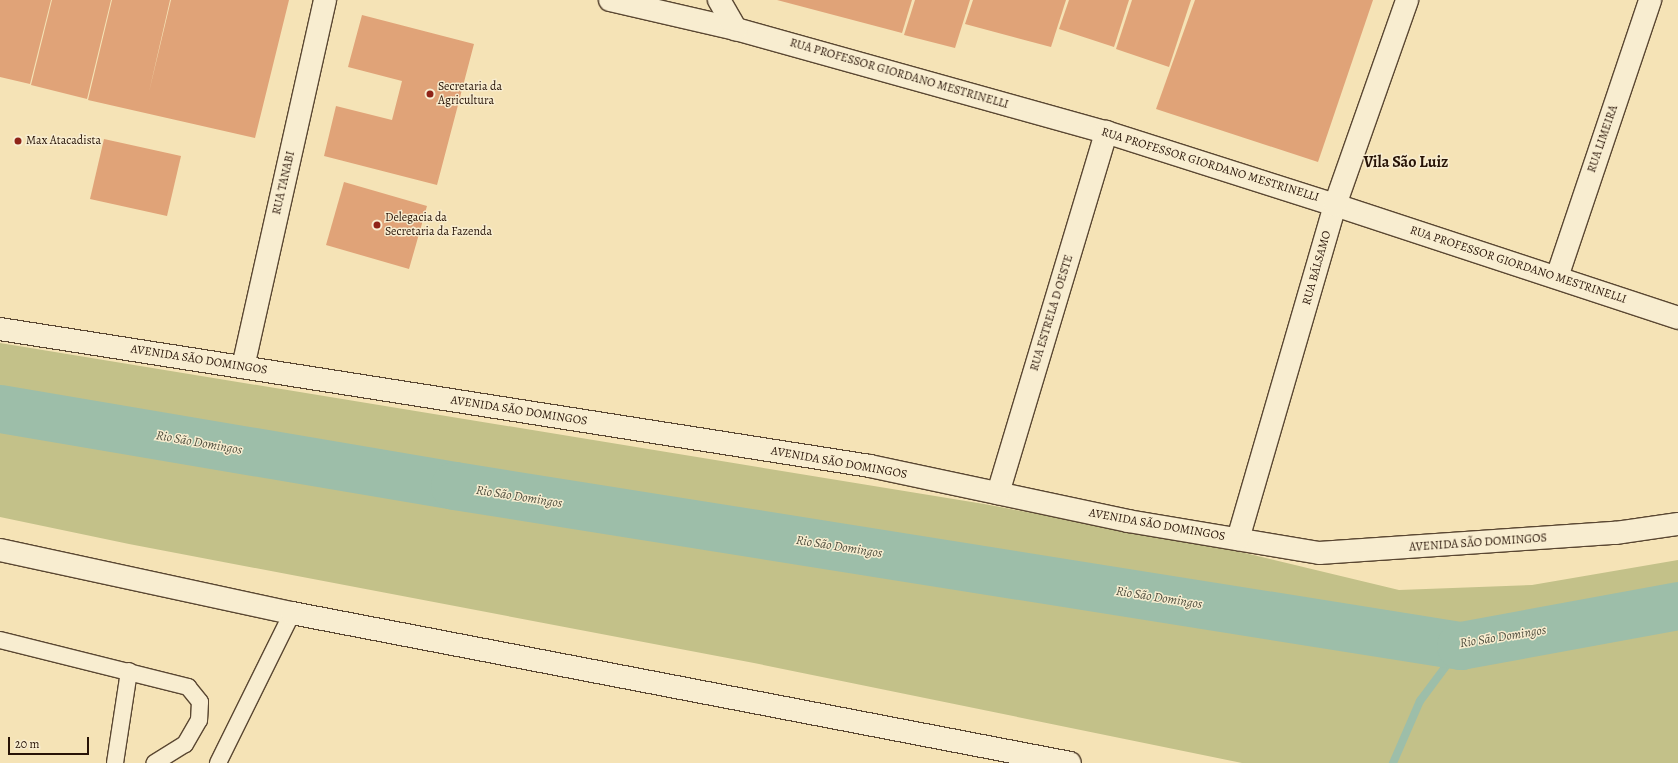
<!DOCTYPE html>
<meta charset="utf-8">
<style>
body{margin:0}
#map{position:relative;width:1678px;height:763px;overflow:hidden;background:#f5e3b6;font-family:Alegreya,serif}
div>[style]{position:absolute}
.green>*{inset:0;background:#c3c189}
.stream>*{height:8px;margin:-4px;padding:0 4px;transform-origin:4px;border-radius:4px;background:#9dbea9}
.river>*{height:48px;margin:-24px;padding:0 24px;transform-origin:24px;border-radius:24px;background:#9dbea9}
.building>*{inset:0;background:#e0a378}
.roads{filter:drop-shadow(1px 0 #5a4732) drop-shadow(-1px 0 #5a4732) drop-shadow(0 1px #5a4732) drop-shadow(0 -1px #5a4732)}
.service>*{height:16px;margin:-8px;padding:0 8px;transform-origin:8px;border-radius:8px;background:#f8edd0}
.minor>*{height:22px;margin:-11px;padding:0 11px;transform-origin:11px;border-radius:11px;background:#f8edd0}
.tertiary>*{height:22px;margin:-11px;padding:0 11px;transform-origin:11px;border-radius:11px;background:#f8edd0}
.dots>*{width:11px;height:11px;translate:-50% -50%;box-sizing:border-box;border:2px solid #f8edd0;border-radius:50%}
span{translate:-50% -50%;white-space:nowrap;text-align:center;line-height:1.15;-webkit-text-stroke:3px #f8edd0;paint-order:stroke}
.street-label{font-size:12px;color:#271306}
.poi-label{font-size:12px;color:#271306}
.left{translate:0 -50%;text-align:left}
.water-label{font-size:13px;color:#504f3f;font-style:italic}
.district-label{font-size:16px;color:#271306;font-weight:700}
.scale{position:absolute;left:8px;top:737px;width:81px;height:18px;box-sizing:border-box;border:2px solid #271306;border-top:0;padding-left:5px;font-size:12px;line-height:14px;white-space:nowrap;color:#271306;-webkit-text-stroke:3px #f8edd0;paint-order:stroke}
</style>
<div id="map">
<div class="green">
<i style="clip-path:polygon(0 343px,984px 504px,1245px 553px,1399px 590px,1532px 585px,1678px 560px,1678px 763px,1242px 763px,754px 663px,129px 544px,0 517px)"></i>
</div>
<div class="stream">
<i style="left:1393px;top:763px;width:68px;rotate:-66.5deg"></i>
<i style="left:1420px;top:701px;width:69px;rotate:-53.3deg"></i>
</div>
<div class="river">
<i style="left:0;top:409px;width:461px;rotate:9.6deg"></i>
<i style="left:455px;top:486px;width:1019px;rotate:9.04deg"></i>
<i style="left:1461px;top:646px;width:221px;rotate:-10.4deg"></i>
</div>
<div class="building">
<i style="clip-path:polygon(0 0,51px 0,30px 84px,0 77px)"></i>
<i style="clip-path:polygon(52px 0,111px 0,87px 99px,31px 85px)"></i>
<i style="clip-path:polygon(112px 0,170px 0,149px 92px,171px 0,289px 0,255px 138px,88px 100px)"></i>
<i style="clip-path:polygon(777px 0,912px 0,902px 33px)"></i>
<i style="clip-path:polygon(915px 0,970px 0,955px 48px,904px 35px)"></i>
<i style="clip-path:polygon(973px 0,1066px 0,1051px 47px,965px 24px)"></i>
<i style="clip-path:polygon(1069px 0,1129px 0,1114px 47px,1059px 29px)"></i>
<i style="clip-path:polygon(1132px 0,1191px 0,1169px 67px,1116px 49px)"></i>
<i style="clip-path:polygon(1195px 0,1373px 0,1318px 162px,1156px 109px)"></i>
<i style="clip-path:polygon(362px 15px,474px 44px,437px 185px,324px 156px,336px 106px,392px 120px,402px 81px,348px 67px)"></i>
<i style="clip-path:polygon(104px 139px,181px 156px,167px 216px,90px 199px)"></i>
<i style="clip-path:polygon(344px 182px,427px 206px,409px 269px,326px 245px)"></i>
</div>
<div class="roads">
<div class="service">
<i style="left:0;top:640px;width:194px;rotate:14deg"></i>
<i style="left:188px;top:687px;width:19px;rotate:51deg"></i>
<i style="left:200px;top:702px;width:18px;rotate:93deg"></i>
<i style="left:199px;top:720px;width:28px;rotate:120deg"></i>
<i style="left:185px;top:744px;width:36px;rotate:148deg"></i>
<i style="left:115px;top:763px;width:93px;rotate:-81.3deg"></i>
<i style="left:218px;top:763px;width:167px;rotate:-63.7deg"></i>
</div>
<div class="minor">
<i style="left:610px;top:0;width:129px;rotate:13deg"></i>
<i style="left:736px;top:29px;width:384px;rotate:15.6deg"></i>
<i style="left:1106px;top:132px;width:240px;rotate:17.7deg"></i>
<i style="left:1335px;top:205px;width:361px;rotate:18.2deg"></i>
<i style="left:719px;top:0;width:34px;rotate:60deg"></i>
<i style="left:1557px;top:277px;width:292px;rotate:-71.4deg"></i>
<i style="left:0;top:329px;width:881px;rotate:8.95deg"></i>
<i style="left:870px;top:466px;width:264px;rotate:12deg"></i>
<i style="left:1128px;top:521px;width:194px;rotate:9.5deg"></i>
<i style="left:1319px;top:553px;width:297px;rotate:-3.9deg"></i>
<i style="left:1615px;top:533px;width:64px;rotate:-8.1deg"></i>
<i style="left:243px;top:367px;width:376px;rotate:-77.4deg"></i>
<i style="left:998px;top:493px;width:377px;rotate:-73.3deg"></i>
<i style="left:1238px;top:539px;width:348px;rotate:-73.8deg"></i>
<i style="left:1335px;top:205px;width:217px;rotate:-70.6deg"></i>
</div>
<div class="tertiary">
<i style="left:0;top:550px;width:299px;rotate:12.2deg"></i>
<i style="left:292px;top:613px;width:792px;rotate:10.91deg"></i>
</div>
</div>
<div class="dots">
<i style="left:430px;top:94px;background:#8f2418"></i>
<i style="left:18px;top:141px;background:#8f2418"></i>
<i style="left:377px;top:225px;background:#8f2418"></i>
</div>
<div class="street-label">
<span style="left:899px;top:74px;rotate:16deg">RUA PROFESSOR GIORDANO MESTRINELLI</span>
<span style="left:1603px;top:139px;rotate:-71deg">RUA LIMEIRA</span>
<span style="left:1210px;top:165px;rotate:17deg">RUA PROFESSOR GIORDANO MESTRINELLI</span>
<span style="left:284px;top:183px;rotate:-77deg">RUA TANABI</span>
<span style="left:1518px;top:265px;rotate:18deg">RUA PROFESSOR GIORDANO MESTRINELLI</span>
<span style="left:1317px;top:268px;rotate:-74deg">RUA BÁLSAMO</span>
<span style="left:1052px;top:313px;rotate:-73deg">RUA ESTRELA D OESTE</span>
<span style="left:199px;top:360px;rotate:9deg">AVENIDA SÃO DOMINGOS</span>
<span style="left:519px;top:411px;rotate:9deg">AVENIDA SÃO DOMINGOS</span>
<span style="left:839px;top:463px;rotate:10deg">AVENIDA SÃO DOMINGOS</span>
<span style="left:1157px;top:525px;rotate:10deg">AVENIDA SÃO DOMINGOS</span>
<span style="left:1478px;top:543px;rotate:-4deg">AVENIDA SÃO DOMINGOS</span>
</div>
<div class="poi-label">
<span class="left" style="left:438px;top:94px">Secretaria da<br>Agricultura</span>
<span class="left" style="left:26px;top:141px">Max Atacadista</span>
<span class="left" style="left:385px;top:225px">Delegacia da<br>Secretaria da Fazenda</span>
</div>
<div class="water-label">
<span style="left:199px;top:443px;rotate:10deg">Rio São Domingos</span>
<span style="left:519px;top:497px;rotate:9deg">Rio São Domingos</span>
<span style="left:839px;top:547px;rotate:9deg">Rio São Domingos</span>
<span style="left:1159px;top:598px;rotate:9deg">Rio São Domingos</span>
<span style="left:1503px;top:637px;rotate:-9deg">Rio São Domingos</span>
</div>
<div class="district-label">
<span style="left:1406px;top:162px">Vila São Luiz</span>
</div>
<div class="scale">20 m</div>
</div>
